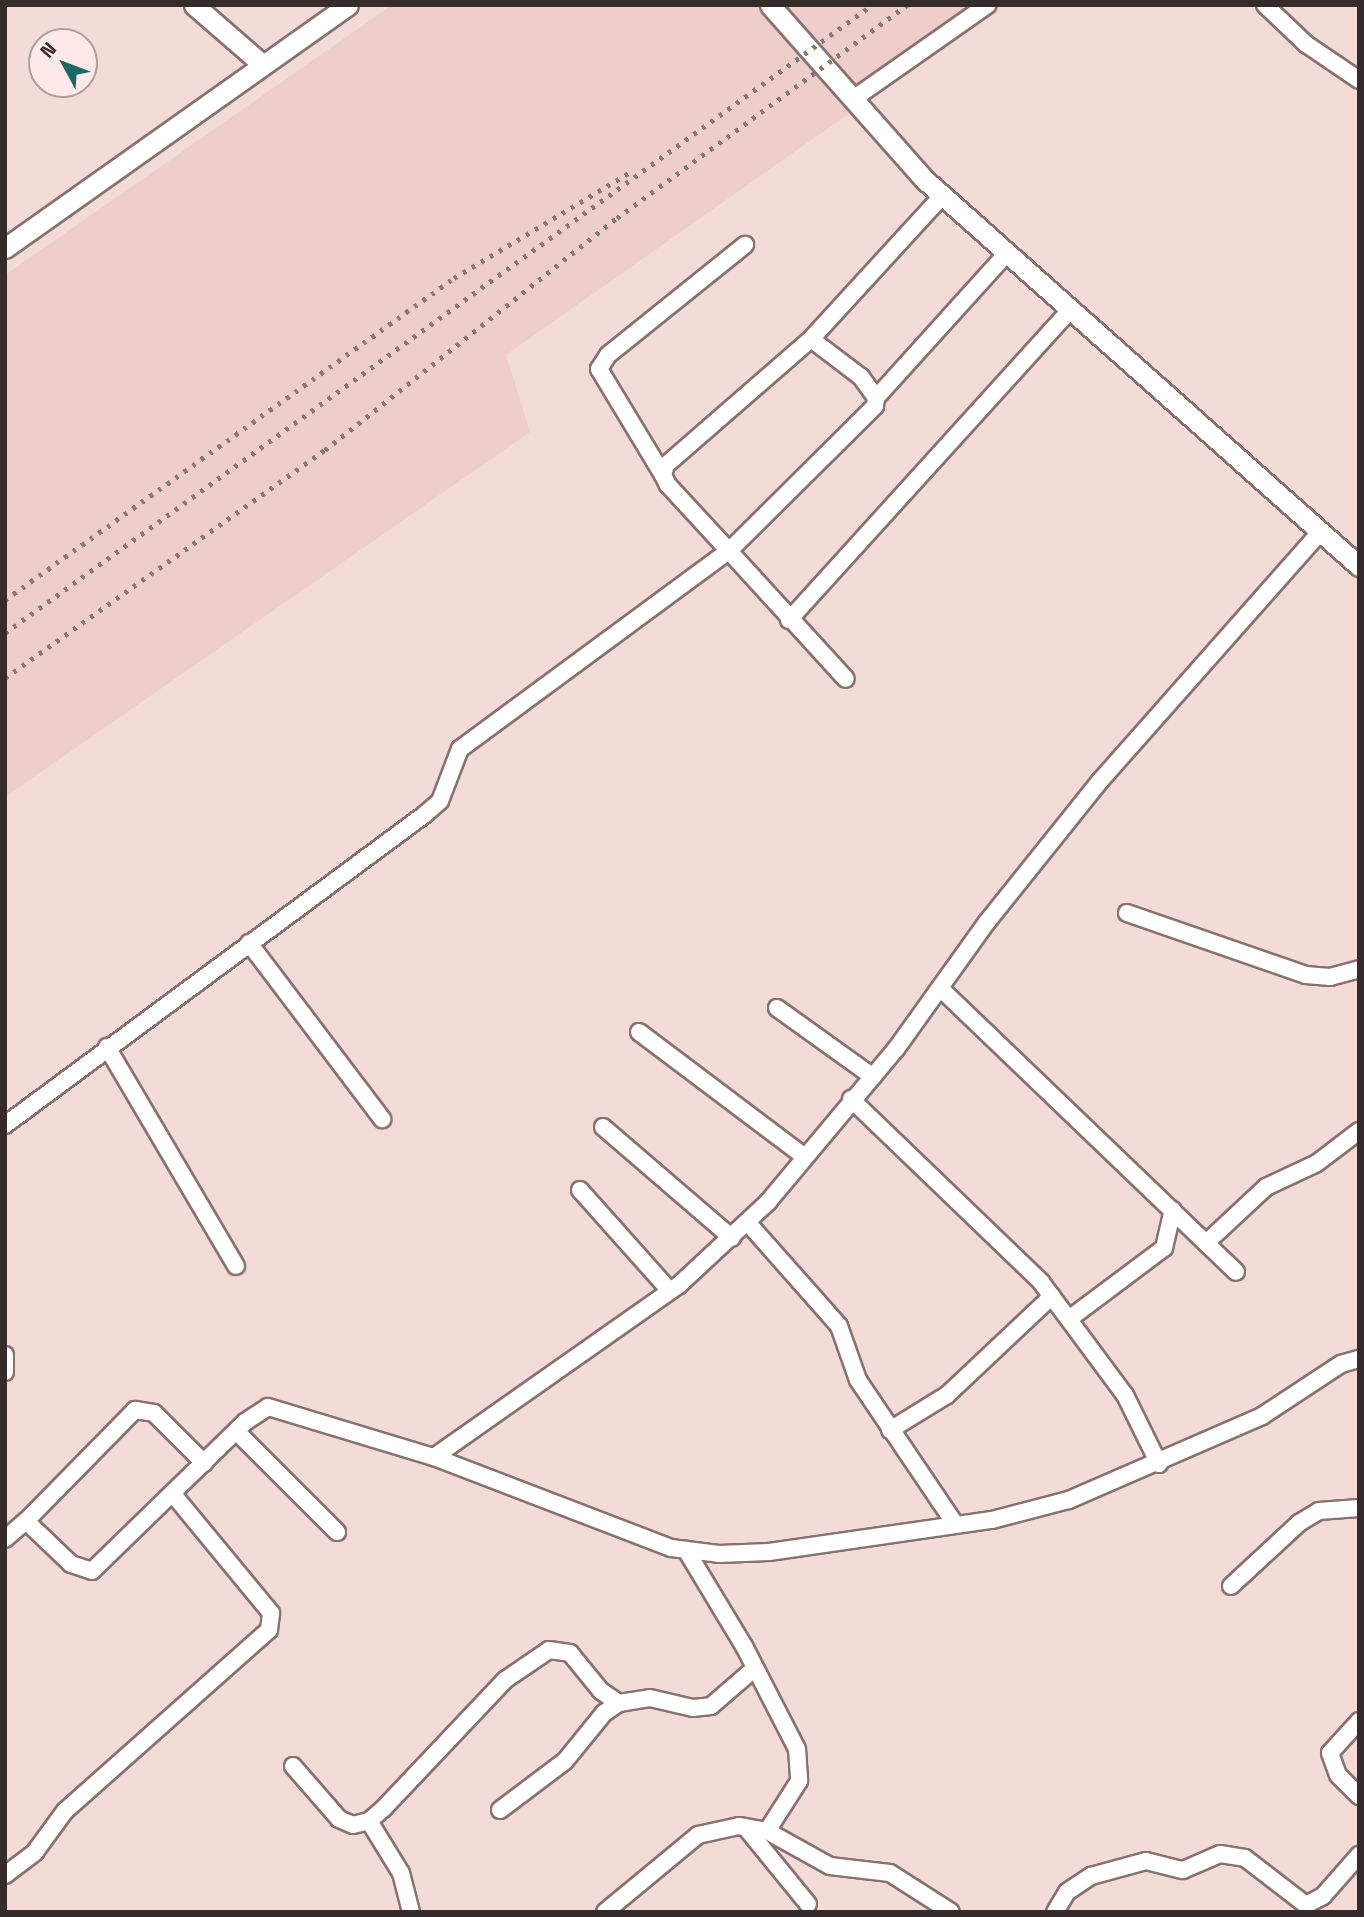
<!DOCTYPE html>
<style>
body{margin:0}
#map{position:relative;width:1364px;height:1917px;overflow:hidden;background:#f3dbd8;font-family:"Space Grotesk",sans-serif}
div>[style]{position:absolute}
.built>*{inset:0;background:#eececb}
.roads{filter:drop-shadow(2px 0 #877270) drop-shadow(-2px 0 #877270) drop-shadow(0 2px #877270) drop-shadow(0 -2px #877270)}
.minor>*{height:16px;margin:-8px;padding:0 8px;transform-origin:8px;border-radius:8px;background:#fff}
.tertiary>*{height:19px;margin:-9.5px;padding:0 9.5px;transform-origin:9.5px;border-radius:9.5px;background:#fff}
.rail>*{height:5px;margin-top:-2.5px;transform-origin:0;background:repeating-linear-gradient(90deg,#887876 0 3.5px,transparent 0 10.5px)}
span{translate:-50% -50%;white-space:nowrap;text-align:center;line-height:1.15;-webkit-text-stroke:7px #fde9e7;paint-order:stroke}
.frame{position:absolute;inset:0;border:7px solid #352b2a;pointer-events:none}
.north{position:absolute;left:28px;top:28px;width:70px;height:70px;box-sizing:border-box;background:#fde9e7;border:2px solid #ad9d9b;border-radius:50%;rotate:311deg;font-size:19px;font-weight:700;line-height:28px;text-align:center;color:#352b2a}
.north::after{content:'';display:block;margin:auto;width:24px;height:32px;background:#1d6965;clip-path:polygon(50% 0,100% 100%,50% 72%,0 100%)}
</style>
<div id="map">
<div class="built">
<i style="clip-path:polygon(392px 5px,1003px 5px,506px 355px,530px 432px,5px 797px,5px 275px)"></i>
</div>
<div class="roads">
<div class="minor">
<i style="left:1265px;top:5px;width:57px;rotate:43.6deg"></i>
<i style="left:1306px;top:44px;width:64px;rotate:34.2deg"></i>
<i style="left:853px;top:99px;width:164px;rotate:-35deg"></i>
<i style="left:811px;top:339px;width:63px;rotate:37.2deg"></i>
<i style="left:861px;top:377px;width:26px;rotate:54deg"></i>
<i style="left:876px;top:398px;width:8px;rotate:97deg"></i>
<i style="left:875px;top:406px;width:206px;rotate:135.2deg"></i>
<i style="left:729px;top:551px;width:90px;rotate:-132.7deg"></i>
<i style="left:668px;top:485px;width:11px;rotate:-117deg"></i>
<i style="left:663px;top:475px;width:10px;rotate:-73deg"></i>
<i style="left:666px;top:465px;width:192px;rotate:-41deg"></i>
<i style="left:811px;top:339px;width:195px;rotate:-47.5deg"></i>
<i style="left:876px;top:398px;width:195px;rotate:-47.9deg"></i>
<i style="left:663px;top:475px;width:124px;rotate:-121.1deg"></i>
<i style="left:599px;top:369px;width:17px;rotate:-57deg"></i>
<i style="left:608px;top:355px;width:176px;rotate:-38.8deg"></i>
<i style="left:789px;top:620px;width:418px;rotate:-47.8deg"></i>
<i style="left:1127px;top:913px;width:189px;rotate:19.1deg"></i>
<i style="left:1306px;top:975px;width:24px;rotate:5deg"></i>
<i style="left:1330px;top:977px;width:30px;rotate:-15deg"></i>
<i style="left:249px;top:943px;width:221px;rotate:52.9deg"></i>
<i style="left:940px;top:988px;width:410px;rotate:43.8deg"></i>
<i style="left:777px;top:1008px;width:118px;rotate:35.7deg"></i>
<i style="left:639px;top:1032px;width:208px;rotate:37deg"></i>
<i style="left:107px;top:1047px;width:254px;rotate:59.5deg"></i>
<i style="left:851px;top:1099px;width:264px;rotate:43.9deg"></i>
<i style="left:1041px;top:1282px;width:141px;rotate:53.4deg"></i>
<i style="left:1125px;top:1395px;width:77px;rotate:63.8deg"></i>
<i style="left:5px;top:1125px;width:521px;rotate:-36.5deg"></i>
<i style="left:424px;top:815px;width:21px;rotate:-41deg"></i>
<i style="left:440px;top:801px;width:56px;rotate:-69deg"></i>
<i style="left:460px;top:749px;width:334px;rotate:-36.4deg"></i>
<i style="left:729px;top:551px;width:173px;rotate:47.6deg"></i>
<i style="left:603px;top:1127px;width:170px;rotate:40.7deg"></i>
<i style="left:580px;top:1190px;width:135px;rotate:48.3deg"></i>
<i style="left:748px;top:1223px;width:137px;rotate:48.5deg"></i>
<i style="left:839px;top:1326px;width:57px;rotate:70.6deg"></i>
<i style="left:858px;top:1380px;width:174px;rotate:56deg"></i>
<i style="left:1206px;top:1243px;width:82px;rotate:-43deg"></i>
<i style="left:1266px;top:1187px;width:56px;rotate:-25.2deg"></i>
<i style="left:1317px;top:1163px;width:53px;rotate:-37.3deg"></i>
<i style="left:1069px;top:1319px;width:119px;rotate:-36.8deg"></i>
<i style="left:1164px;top:1248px;width:39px;rotate:-77deg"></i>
<i style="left:5px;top:1355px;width:17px;rotate:90deg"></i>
<i style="left:890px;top:1430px;width:67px;rotate:-31.6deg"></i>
<i style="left:947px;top:1395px;width:144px;rotate:-43.3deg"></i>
<i style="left:236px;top:1431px;width:143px;rotate:45deg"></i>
<i style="left:434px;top:1457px;width:254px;rotate:21deg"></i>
<i style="left:671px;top:1548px;width:48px;rotate:7.1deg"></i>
<i style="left:719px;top:1554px;width:50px;rotate:-2.3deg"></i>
<i style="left:769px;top:1552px;width:225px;rotate:-8.2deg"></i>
<i style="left:992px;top:1520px;width:80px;rotate:-14.6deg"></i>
<i style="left:1069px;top:1500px;width:210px;rotate:-23.5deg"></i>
<i style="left:1262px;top:1416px;width:95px;rotate:-33.4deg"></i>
<i style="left:1341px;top:1364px;width:19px;rotate:-16deg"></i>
<i style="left:26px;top:1521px;width:156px;rotate:-45.5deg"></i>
<i style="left:135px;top:1410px;width:19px;rotate:9deg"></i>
<i style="left:154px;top:1413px;width:71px;rotate:45deg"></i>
<i style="left:5px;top:1539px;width:28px;rotate:-41deg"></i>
<i style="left:26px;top:1521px;width:62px;rotate:43.7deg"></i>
<i style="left:71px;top:1564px;width:22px;rotate:18deg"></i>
<i style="left:92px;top:1571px;width:214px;rotate:-44.2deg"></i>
<i style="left:245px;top:1422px;width:27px;rotate:-33deg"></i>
<i style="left:268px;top:1407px;width:173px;rotate:16.8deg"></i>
<i style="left:434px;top:1457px;width:299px;rotate:-35.1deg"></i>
<i style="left:679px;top:1285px;width:122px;rotate:-43deg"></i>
<i style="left:768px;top:1202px;width:199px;rotate:-50.1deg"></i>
<i style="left:896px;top:1049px;width:156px;rotate:-54.4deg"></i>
<i style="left:987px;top:922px;width:181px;rotate:-51.3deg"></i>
<i style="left:1100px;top:781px;width:332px;rotate:-48.5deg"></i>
<i style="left:686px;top:1550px;width:112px;rotate:58.9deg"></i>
<i style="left:744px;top:1646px;width:116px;rotate:62.8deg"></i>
<i style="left:797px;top:1749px;width:32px;rotate:86deg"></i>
<i style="left:799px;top:1781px;width:59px;rotate:122.6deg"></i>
<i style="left:1231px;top:1586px;width:93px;rotate:-42.8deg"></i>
<i style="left:1299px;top:1523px;width:23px;rotate:-31deg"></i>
<i style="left:1319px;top:1511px;width:40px;rotate:-4.3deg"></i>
<i style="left:1359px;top:1721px;width:43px;rotate:132.2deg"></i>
<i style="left:1330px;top:1753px;width:23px;rotate:70deg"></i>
<i style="left:1338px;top:1775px;width:30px;rotate:45deg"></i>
<i style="left:293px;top:1766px;width:70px;rotate:49deg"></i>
<i style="left:339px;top:1819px;width:15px;rotate:23deg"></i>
<i style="left:353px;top:1825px;width:16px;rotate:-14deg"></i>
<i style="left:369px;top:1821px;width:18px;rotate:-41deg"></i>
<i style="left:383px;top:1809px;width:178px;rotate:-46.6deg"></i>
<i style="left:505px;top:1680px;width:53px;rotate:-34.3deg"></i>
<i style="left:549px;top:1650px;width:21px;rotate:8deg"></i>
<i style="left:570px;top:1653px;width:49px;rotate:50.8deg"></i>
<i style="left:601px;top:1691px;width:22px;rotate:34deg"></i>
<i style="left:500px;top:1810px;width:81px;rotate:-37deg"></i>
<i style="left:565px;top:1761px;width:62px;rotate:-50.9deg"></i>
<i style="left:604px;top:1713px;width:18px;rotate:-34deg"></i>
<i style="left:619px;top:1703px;width:31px;rotate:-9deg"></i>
<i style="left:650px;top:1698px;width:44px;rotate:13.1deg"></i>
<i style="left:693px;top:1708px;width:18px;rotate:-6deg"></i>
<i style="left:711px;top:1706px;width:58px;rotate:-40.8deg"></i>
<i style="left:369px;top:1821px;width:61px;rotate:58.4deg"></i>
<i style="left:401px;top:1873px;width:40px;rotate:75.6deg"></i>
<i style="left:746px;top:1828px;width:98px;rotate:50.8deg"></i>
<i style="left:5px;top:1875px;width:38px;rotate:-37deg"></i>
<i style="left:35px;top:1852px;width:51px;rotate:-53.8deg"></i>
<i style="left:65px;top:1811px;width:273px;rotate:-41.6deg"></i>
<i style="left:269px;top:1630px;width:17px;rotate:-83deg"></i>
<i style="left:271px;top:1613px;width:154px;rotate:-129.5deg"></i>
<i style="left:605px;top:1912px;width:121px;rotate:-39.6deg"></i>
<i style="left:698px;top:1835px;width:42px;rotate:-12.4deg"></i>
<i style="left:739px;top:1826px;width:28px;rotate:10deg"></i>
<i style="left:767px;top:1831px;width:72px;rotate:29.1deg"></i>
<i style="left:830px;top:1866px;width:60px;rotate:6.7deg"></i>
<i style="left:890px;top:1873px;width:72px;rotate:32.6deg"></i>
<i style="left:1055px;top:1912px;width:23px;rotate:-59deg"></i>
<i style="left:1067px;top:1892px;width:29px;rotate:-34deg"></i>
<i style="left:1091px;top:1876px;width:57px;rotate:-15.3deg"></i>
<i style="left:1146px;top:1861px;width:38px;rotate:14deg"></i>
<i style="left:1183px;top:1870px;width:40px;rotate:-23.4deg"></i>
<i style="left:1220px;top:1854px;width:25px;rotate:9deg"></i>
<i style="left:1245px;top:1858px;width:77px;rotate:37.6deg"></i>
<i style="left:1306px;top:1905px;width:19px;rotate:-28deg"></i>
<i style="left:1323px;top:1896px;width:55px;rotate:-48.7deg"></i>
</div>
<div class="tertiary">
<i style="left:194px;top:5px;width:91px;rotate:41deg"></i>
<i style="left:770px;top:5px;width:234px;rotate:48.5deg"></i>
<i style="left:925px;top:180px;width:581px;rotate:41.65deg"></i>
<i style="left:5px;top:248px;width:420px;rotate:-35.3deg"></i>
</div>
</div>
<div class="rail">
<i style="left:5px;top:600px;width:553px;rotate:-35.65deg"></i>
<i style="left:454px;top:278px;width:208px;rotate:-31deg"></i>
<i style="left:5px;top:633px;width:1071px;rotate:-35.92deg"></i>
<i style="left:5px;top:678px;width:393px;rotate:-35.5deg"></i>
<i style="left:325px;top:450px;width:373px;rotate:-38.5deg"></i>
<i style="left:617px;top:218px;width:360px;rotate:-36.3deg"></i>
</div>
<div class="frame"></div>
<div class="north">N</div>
</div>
